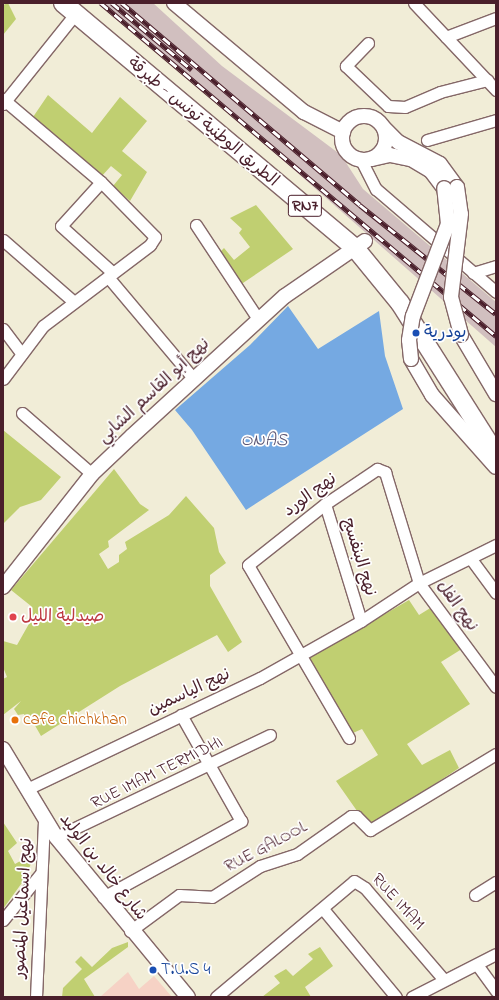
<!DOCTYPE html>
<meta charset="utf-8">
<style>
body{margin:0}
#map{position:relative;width:499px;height:1000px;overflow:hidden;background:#f1edd7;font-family:"Indie Flower","Playpen Sans Arabic",sans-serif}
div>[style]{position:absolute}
.built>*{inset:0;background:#f6d2c5}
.industrial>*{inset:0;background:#d1bfbf}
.green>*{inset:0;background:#c0cf71}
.water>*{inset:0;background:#75a9e2}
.roads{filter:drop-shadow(1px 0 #846767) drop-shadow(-1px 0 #846767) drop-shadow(0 1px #846767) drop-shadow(0 -1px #846767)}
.minor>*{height:11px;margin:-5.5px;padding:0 5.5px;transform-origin:5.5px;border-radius:5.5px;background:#fff}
.tertiary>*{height:14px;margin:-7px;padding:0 7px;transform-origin:7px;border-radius:7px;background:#fff}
.tertiary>.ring{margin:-7px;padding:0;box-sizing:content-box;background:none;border:14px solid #fff;border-radius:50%}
.primary>*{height:18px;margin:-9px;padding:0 9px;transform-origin:9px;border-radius:9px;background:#fff}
.rail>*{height:4.5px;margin-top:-2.25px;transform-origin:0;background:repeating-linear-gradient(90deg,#fff 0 9px,#4a1f2b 0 18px);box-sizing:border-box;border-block:1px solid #4a1f2b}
.bridges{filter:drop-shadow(1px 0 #846767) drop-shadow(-1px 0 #846767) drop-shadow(0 1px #846767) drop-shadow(0 -1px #846767)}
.tertiary-bridge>*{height:14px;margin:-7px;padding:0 7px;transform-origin:7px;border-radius:7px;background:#fff}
.dots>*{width:11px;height:11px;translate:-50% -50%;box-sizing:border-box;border:2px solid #fff;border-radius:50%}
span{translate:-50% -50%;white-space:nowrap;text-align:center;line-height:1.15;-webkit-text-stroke:3.5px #fff;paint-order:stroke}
.shield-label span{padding:1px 3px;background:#fff;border:1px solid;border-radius:3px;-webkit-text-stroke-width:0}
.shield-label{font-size:16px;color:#4a1f2b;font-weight:700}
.street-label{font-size:17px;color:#4a1f2b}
.transit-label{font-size:17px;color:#164399}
.left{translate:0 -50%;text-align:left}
.health-label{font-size:17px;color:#be3a42}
.food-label{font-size:17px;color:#c56008}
.water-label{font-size:18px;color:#5b5674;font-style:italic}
.frame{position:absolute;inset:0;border:4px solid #4a1f2b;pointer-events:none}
</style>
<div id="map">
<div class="built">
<i style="clip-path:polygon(128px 972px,139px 989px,154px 976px,172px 997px,100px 997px)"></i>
</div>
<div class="industrial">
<i style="clip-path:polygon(97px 3px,153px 3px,222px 66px,341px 155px,363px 189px,496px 302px,496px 347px,204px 91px)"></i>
</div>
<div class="green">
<i style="clip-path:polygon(8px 3px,16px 19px,3px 35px,3px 5px)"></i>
<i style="clip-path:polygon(48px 95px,92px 133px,120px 97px,147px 121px,122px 151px,147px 172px,130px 201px,113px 186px,122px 175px,111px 166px,101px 177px,33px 117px)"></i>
<i style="clip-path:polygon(256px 205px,293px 249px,240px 285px,221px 251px,224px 248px,234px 260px,250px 247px,239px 233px,242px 229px,230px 218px)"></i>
<i style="clip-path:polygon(3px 430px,61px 477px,41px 500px,20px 507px,3px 524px)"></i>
<i style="clip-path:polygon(114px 469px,140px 504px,149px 510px,108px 541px,109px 547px,99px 554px,108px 569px,119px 562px,119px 555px,127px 549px,125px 542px,169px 515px,186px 496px,214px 528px,219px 552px,226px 563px,210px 575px,210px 586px,242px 642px,228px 652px,217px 635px,120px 686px,41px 736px,33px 722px,29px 724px,24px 714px,18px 715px,14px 709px,21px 701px,3px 715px,3px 679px,7px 677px,3px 667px,3px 641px,17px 645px,30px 622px,31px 606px,11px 590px)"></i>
<i style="clip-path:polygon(409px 600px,419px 615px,440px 602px,465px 647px,441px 662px,470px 704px,407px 744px,422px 765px,450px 750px,459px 768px,369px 828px,336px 781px,378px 755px,362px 729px,353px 733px,306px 660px)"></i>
<i style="clip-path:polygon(3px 822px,17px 843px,8px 851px,15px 864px,36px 852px,24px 880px,3px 909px)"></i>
<i style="clip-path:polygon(128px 942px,128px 947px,84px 979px,95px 997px,62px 997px,63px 988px,82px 969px,75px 962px,81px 956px,92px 967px,112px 948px)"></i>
<i style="clip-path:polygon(320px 947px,333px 966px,305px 987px,311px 997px,262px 997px,280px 983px,274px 976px,286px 969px,293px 976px,313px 959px,308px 954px)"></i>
</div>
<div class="water">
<i style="clip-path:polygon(288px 306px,318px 349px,379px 311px,385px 356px,403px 409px,246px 510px,192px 430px,175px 410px,250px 345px)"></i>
</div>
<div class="roads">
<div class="minor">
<i style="left:414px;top:3px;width:120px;rotate:46.7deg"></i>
<i style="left:446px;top:37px;width:53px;rotate:-20.8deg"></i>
<i style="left:368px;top:43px;width:32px;rotate:134deg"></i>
<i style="left:346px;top:66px;width:58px;rotate:43.6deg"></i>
<i style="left:388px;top:106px;width:17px;rotate:3deg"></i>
<i style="left:405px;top:107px;width:38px;rotate:-23deg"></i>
<i style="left:440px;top:92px;width:49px;rotate:-14.3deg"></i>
<i style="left:3px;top:99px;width:128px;rotate:40.3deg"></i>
<i style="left:101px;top:182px;width:77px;rotate:45.5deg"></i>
<i style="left:155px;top:237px;width:9px;rotate:122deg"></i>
<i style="left:150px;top:245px;width:134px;rotate:142.9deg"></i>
<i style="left:43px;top:326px;width:66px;rotate:127deg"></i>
<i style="left:3px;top:104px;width:115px;rotate:-51.3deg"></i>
<i style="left:427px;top:140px;width:72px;rotate:-16.2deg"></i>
<i style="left:361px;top:160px;width:33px;rotate:63deg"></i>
<i style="left:376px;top:189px;width:158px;rotate:40.6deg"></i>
<i style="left:101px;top:182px;width:59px;rotate:132.3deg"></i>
<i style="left:61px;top:226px;width:70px;rotate:42.1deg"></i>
<i style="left:196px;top:225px;width:113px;rotate:56.6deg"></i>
<i style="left:3px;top:240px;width:94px;rotate:41.1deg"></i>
<i style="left:473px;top:273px;width:24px;rotate:-17deg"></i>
<i style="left:108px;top:277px;width:133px;rotate:49.9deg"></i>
<i style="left:3px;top:329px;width:31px;rotate:53deg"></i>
<i style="left:22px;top:413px;width:93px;rotate:41.1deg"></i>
<i style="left:325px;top:504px;width:122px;rotate:72.9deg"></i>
<i style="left:471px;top:559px;width:42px;rotate:53.7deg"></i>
<i style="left:349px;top:738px;width:200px;rotate:-120.3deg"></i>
<i style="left:248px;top:565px;width:98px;rotate:-38.4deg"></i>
<i style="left:325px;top:504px;width:63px;rotate:-33.9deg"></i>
<i style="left:377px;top:469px;width:9px;rotate:21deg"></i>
<i style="left:385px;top:472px;width:116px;rotate:73deg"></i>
<i style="left:419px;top:583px;width:129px;rotate:53.5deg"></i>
<i style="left:27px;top:789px;width:258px;rotate:-25.5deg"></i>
<i style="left:260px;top:678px;width:116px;rotate:-29.4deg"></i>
<i style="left:361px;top:621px;width:69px;rotate:-33.2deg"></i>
<i style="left:419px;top:583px;width:86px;rotate:-26.3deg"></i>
<i style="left:56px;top:837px;width:237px;rotate:-25.5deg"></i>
<i style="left:475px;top:895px;width:25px;rotate:-32deg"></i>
<i style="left:103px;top:897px;width:158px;rotate:-28.8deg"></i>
<i style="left:241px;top:821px;width:122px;rotate:-119.5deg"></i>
<i style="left:323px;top:909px;width:114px;rotate:50.3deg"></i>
<i style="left:3px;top:920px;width:60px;rotate:-51deg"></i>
<i style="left:130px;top:931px;width:61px;rotate:-36.3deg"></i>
<i style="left:179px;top:895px;width:33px;rotate:3deg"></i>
<i style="left:212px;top:897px;width:57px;rotate:-32.9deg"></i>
<i style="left:260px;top:866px;width:39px;rotate:-18deg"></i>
<i style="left:297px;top:854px;width:66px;rotate:-35.1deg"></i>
<i style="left:351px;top:816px;width:5px"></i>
<i style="left:356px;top:816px;width:20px;rotate:45deg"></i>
<i style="left:370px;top:830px;width:147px;rotate:-31.1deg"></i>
<i style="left:478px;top:966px;width:31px;rotate:54deg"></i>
<i style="left:36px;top:997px;width:176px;rotate:-87.4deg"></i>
<i style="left:216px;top:997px;width:180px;rotate:-40deg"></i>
<i style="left:354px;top:881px;width:13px;rotate:32deg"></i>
<i style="left:365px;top:888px;width:121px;rotate:49.3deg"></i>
<i style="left:412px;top:997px;width:94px;rotate:-27.1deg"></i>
</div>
<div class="tertiary">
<i style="left:174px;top:3px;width:170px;rotate:40deg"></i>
<i style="left:304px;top:112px;width:44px;rotate:27.1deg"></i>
<i class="ring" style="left:342px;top:116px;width:30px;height:30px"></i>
<i style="left:384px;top:128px;width:20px;rotate:45deg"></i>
<i style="left:398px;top:142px;width:47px;rotate:27.6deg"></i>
<i style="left:440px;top:164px;width:29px;rotate:54deg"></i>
<i style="left:372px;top:159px;width:18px;rotate:-13deg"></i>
<i style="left:390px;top:155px;width:21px;rotate:11deg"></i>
<i style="left:411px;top:159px;width:23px;rotate:31deg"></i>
<i style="left:431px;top:171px;width:21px;rotate:53deg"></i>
<i style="left:461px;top:335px;width:69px;rotate:59.3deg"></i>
<i style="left:411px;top:359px;width:42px;rotate:59.7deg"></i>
<i style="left:432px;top:395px;width:96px;rotate:48.4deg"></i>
<i style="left:3px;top:587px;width:144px;rotate:-51.8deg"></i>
<i style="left:92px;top:474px;width:55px;rotate:-43.5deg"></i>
<i style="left:132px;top:436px;width:207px;rotate:-42.5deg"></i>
<i style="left:285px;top:296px;width:97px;rotate:-34.5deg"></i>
<i style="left:3px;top:749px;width:103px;rotate:58.9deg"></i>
<i style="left:56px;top:837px;width:207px;rotate:50.5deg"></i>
</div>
<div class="primary">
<i style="left:63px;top:3px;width:381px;rotate:40deg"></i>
<i style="left:355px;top:248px;width:71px;rotate:50.7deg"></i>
<i style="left:400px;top:303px;width:179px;rotate:57.6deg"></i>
</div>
</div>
<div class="rail">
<i style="left:101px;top:3px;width:517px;rotate:40.13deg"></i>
<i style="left:112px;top:3px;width:104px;rotate:39.9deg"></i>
<i style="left:122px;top:3px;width:312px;rotate:40.3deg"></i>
<i style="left:360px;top:205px;width:174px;rotate:38.7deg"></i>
</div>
<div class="bridges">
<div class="tertiary-bridge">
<i style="left:457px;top:187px;width:27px;rotate:82deg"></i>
<i style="left:461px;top:214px;width:84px;rotate:96.9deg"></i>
<i style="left:451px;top:297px;width:39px;rotate:75deg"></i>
<i style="left:411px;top:359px;width:19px;rotate:-96deg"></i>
<i style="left:409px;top:340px;width:24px;rotate:-81deg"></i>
<i style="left:413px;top:316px;width:98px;rotate:-69.2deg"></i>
<i style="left:448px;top:224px;width:36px;rotate:-96deg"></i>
</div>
</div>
<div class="dots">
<i style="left:416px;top:333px;background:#1a4fb4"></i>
<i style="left:13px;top:617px;background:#e0444e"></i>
<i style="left:15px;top:720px;background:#e8710a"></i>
<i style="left:153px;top:970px;background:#1a4fb4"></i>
</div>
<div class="shield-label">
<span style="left:305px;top:206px">RN7</span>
</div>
<div class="street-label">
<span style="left:203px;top:122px;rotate:40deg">الطريق الوطنية تونس - طبرقة</span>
<span style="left:154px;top:391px;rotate:-43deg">نهج أبو القاسم الشابي</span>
<span style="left:310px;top:495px;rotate:-36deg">نهج الورد</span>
<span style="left:359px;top:557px;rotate:73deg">نهج البنفسج</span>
<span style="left:457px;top:606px;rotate:54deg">نهج الفل</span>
<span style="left:189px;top:692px;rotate:-25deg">نهج الياسمين</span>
<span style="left:157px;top:773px;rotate:-26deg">RUE IMAM TERMIDHI</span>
<span style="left:266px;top:847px;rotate:-28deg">RUE GALOOL</span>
<span style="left:103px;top:867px;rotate:52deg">شارع خالد بن الوليد</span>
<span style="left:398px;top:902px;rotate:48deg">RUE IMAM</span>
<span style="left:23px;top:908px;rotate:-87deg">نهج اسماعيل المنصور</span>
</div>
<div class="transit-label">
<span class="left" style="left:424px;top:333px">بودرية</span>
<span class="left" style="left:161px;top:970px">T.U.S 4</span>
</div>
<div class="health-label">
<span class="left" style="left:21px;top:617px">صيدلية الليل</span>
</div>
<div class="food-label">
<span class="left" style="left:23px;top:720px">cafe chichkhan</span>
</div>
<div class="water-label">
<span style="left:264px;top:441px">ONAS</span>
</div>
<div class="frame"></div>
</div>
